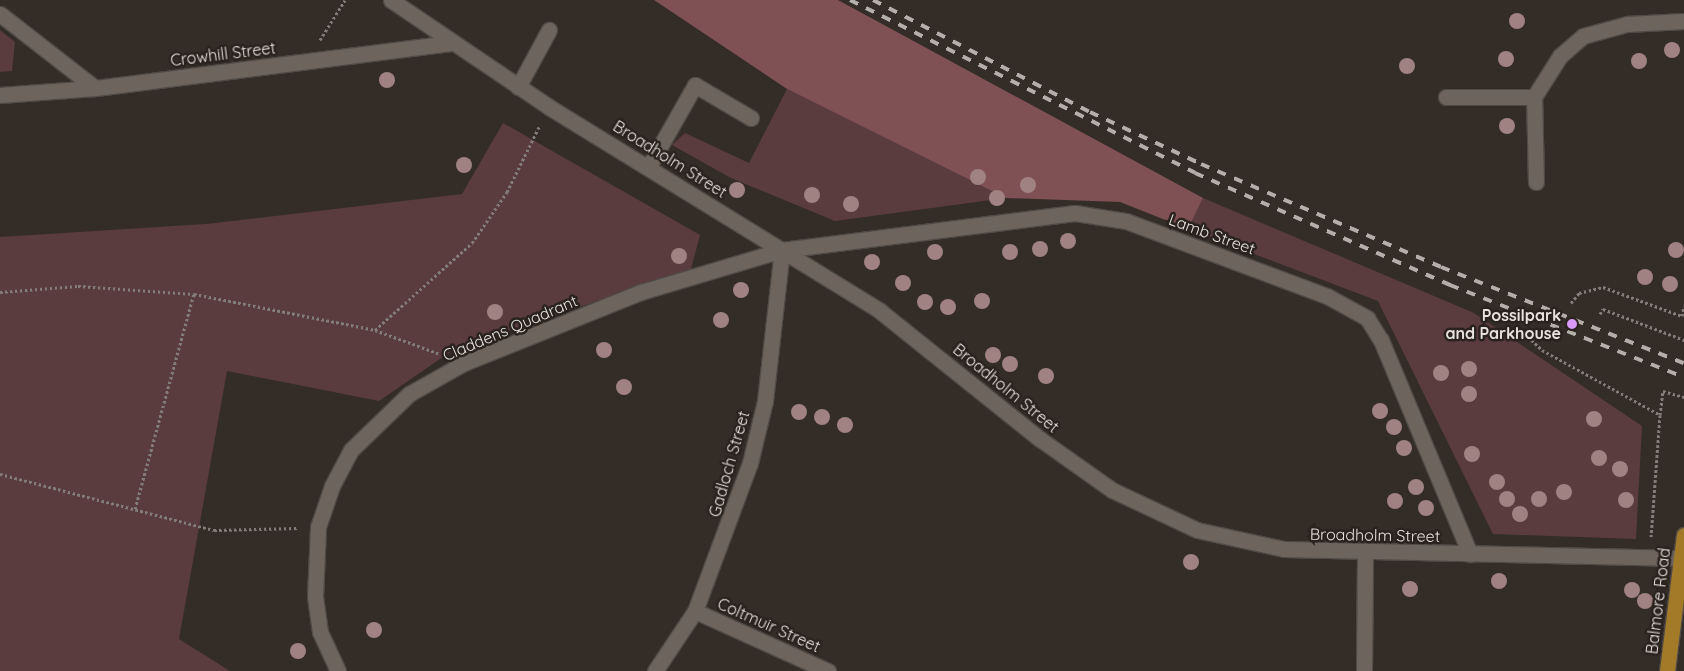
<!DOCTYPE html>
<style>
body{margin:0}
#map{position:relative;width:1684px;height:671px;overflow:hidden;background:#332c27;font-family:Quicksand,sans-serif}
div>[style]{position:absolute}
.green>*{inset:0;background:#5b3c3e}
.forest>*{inset:0;background:#7f5154}
.path>*{height:3px;margin-top:-1.5px;transform-origin:0;background:repeating-linear-gradient(90deg,#837d79 0 2.5px,transparent 0 5px)}
.roads{filter:drop-shadow(1px 0 #504a46) drop-shadow(-1px 0 #504a46) drop-shadow(0 1px #504a46) drop-shadow(0 -1px #504a46)}
.service>*{height:15px;margin:-7.5px;padding:0 7.5px;transform-origin:7.5px;border-radius:7.5px;background:#6d645e}
.minor>*{height:15px;margin:-7.5px;padding:0 7.5px;transform-origin:7.5px;border-radius:7.5px;background:#6d645e}
.primary>*{height:15px;margin:-7.5px;padding:0 7.5px;transform-origin:7.5px;border-radius:7.5px;background:#a37b28}
.rail>*{height:4px;margin-top:-2px;transform-origin:0;background:repeating-linear-gradient(90deg,#b5afab 0 9px,transparent 0 18px)}
.trees>*{width:16px;height:16px;margin:-8px;border-radius:50%;background:#9f8281}
.dots>*{width:14px;height:14px;translate:-50% -50%;box-sizing:border-box;border:2px solid #29221d;border-radius:50%}
span{translate:-50% -50%;white-space:nowrap;text-align:center;line-height:1.15;-webkit-text-stroke:5px #29221d;paint-order:stroke}
.street-label{font-size:16px;color:#e7e2de}
.poi-label{font-size:16px;color:#e7e2de;font-weight:700}
.right{translate:-100% -50%;text-align:right}
</style>
<div id="map">
<div class="green">
<i style="clip-path:polygon(0 30px,15px 42px,12px 71px,0 72px)"></i>
<i style="clip-path:polygon(787px 89px,1006px 198px,835px 221px,731px 178px,672px 145px,685px 133px,749px 163px)"></i>
<i style="clip-path:polygon(503px 123px,700px 235px,691px 269px,453px 350px,379px 401px,227px 371px,179px 639px,230px 671px,0 671px,0 237px,206px 224px,462px 194px)"></i>
<i style="clip-path:polygon(1203px 198px,1474px 313px,1642px 426px,1636px 539px,1493px 534px,1378px 301px,1188px 229px)"></i>
</div>
<div class="forest">
<i style="clip-path:polygon(654px 0,838px 0,1203px 198px,1188px 229px,1120px 202px,1006px 198px,787px 89px)"></i>
</div>
<div class="path">
<i style="left:320px;top:40px;width:47px;rotate:-58deg"></i>
<i style="left:0;top:292px;width:78px;rotate:-4.4deg"></i>
<i style="left:78px;top:286px;width:116px;rotate:3.9deg"></i>
<i style="left:194px;top:294px;width:185px;rotate:11.2deg"></i>
<i style="left:375px;top:330px;width:69px;rotate:20.3deg"></i>
<i style="left:1571px;top:303px;width:13px;rotate:-51deg"></i>
<i style="left:1579px;top:293px;width:25px;rotate:-14deg"></i>
<i style="left:1603px;top:287px;width:84px;rotate:20.2deg"></i>
<i style="left:1682px;top:316px;width:10px;rotate:-79deg"></i>
<i style="left:1600px;top:314px;width:6px;rotate:-59deg"></i>
<i style="left:1603px;top:309px;width:87px;rotate:20.9deg"></i>
<i style="left:375px;top:330px;width:130px;rotate:-41.9deg"></i>
<i style="left:472px;top:243px;width:62px;rotate:-55.5deg"></i>
<i style="left:507px;top:192px;width:75px;rotate:-63.8deg"></i>
<i style="left:1524px;top:333px;width:25px;rotate:43deg"></i>
<i style="left:1542px;top:350px;width:135px;rotate:28.8deg"></i>
<i style="left:1660px;top:415px;width:122px;rotate:94.2deg"></i>
<i style="left:1660px;top:415px;width:24px;rotate:-83deg"></i>
<i style="left:1663px;top:391px;width:22px;rotate:16deg"></i>
<i style="left:0;top:474px;width:221px;rotate:14.7deg"></i>
<i style="left:214px;top:530px;width:84px;rotate:-1.4deg"></i>
<i style="left:135px;top:509px;width:223px;rotate:-74.7deg"></i>
</div>
<div class="roads">
<div class="service">
<i style="left:518px;top:87px;width:65px;rotate:-61.5deg"></i>
<i style="left:649px;top:166px;width:93px;rotate:-60.4deg"></i>
<i style="left:695px;top:85px;width:65px;rotate:30.5deg"></i>
</div>
<div class="minor">
<i style="left:391px;top:0;width:191px;rotate:34.1deg"></i>
<i style="left:549px;top:107px;width:389px;rotate:31.6deg"></i>
<i style="left:880px;top:311px;width:205px;rotate:38.7deg"></i>
<i style="left:1040px;top:439px;width:88px;rotate:35.3deg"></i>
<i style="left:1112px;top:490px;width:94px;rotate:25.2deg"></i>
<i style="left:1197px;top:530px;width:89px;rotate:12.3deg"></i>
<i style="left:1284px;top:549px;width:396px;rotate:1.3deg"></i>
<i style="left:0;top:14px;width:120px;rotate:37.9deg"></i>
<i style="left:0;top:95px;width:95px;rotate:-4.2deg"></i>
<i style="left:95px;top:88px;width:359px;rotate:-7.2deg"></i>
<i style="left:1446px;top:97px;width:88px"></i>
<i style="left:1536px;top:182px;width:85px;rotate:-91.3deg"></i>
<i style="left:1534px;top:97px;width:49px;rotate:-57.6deg"></i>
<i style="left:1560px;top:56px;width:30px;rotate:-41deg"></i>
<i style="left:1583px;top:36px;width:46px;rotate:-15.3deg"></i>
<i style="left:1627px;top:24px;width:57px;rotate:-3deg"></i>
<i style="left:695px;top:611px;width:146px;rotate:24.3deg"></i>
<i style="left:338px;top:671px;width:43px;rotate:-114.8deg"></i>
<i style="left:320px;top:632px;width:35px;rotate:-98deg"></i>
<i style="left:315px;top:597px;width:70px;rotate:-87.5deg"></i>
<i style="left:318px;top:527px;width:43px;rotate:-71.1deg"></i>
<i style="left:332px;top:486px;width:41px;rotate:-62.2deg"></i>
<i style="left:351px;top:450px;width:81px;rotate:-44deg"></i>
<i style="left:409px;top:394px;width:63px;rotate:-29.4deg"></i>
<i style="left:464px;top:363px;width:191px;rotate:-21.9deg"></i>
<i style="left:641px;top:292px;width:147px;rotate:-16.6deg"></i>
<i style="left:782px;top:250px;width:295px;rotate:-7.2deg"></i>
<i style="left:1075px;top:213px;width:52px;rotate:8.9deg"></i>
<i style="left:1126px;top:221px;width:215px;rotate:20.5deg"></i>
<i style="left:1327px;top:296px;width:46px;rotate:28.8deg"></i>
<i style="left:1367px;top:318px;width:26px;rotate:58deg"></i>
<i style="left:1381px;top:340px;width:232px;rotate:67.4deg"></i>
<i style="left:655px;top:671px;width:72px;rotate:-56.3deg"></i>
<i style="left:695px;top:611px;width:158px;rotate:-69.6deg"></i>
<i style="left:750px;top:463px;width:64px;rotate:-76.4deg"></i>
<i style="left:765px;top:401px;width:152px;rotate:-83.6deg"></i>
<i style="left:1364px;top:671px;width:117px;rotate:-89.5deg"></i>
</div>
<div class="primary">
<i style="left:1667px;top:671px;width:137px;rotate:-82.9deg"></i>
</div>
</div>
<div class="rail">
<i style="left:850px;top:0;width:386px;rotate:26.6deg"></i>
<i style="left:1195px;top:173px;width:279px;rotate:23.7deg"></i>
<i style="left:1450px;top:285px;width:251px;rotate:21.5deg"></i>
<i style="left:873px;top:0;width:244px;rotate:27.3deg"></i>
<i style="left:1090px;top:112px;width:123px;rotate:25.1deg"></i>
<i style="left:1201px;top:164px;width:261px;rotate:23.2deg"></i>
<i style="left:1441px;top:267px;width:261px;rotate:21.6deg"></i>
</div>
<div class="trees">
<i style="left:1517px;top:21px"></i>
<i style="left:1672px;top:50px"></i>
<i style="left:1506px;top:59px"></i>
<i style="left:1639px;top:61px"></i>
<i style="left:1407px;top:66px"></i>
<i style="left:387px;top:80px"></i>
<i style="left:1507px;top:126px"></i>
<i style="left:464px;top:165px"></i>
<i style="left:978px;top:177px"></i>
<i style="left:1028px;top:185px"></i>
<i style="left:737px;top:190px"></i>
<i style="left:812px;top:195px"></i>
<i style="left:997px;top:198px"></i>
<i style="left:851px;top:204px"></i>
<i style="left:1068px;top:241px"></i>
<i style="left:1040px;top:249px"></i>
<i style="left:1676px;top:250px"></i>
<i style="left:935px;top:252px"></i>
<i style="left:1010px;top:252px"></i>
<i style="left:679px;top:256px"></i>
<i style="left:872px;top:262px"></i>
<i style="left:1645px;top:277px"></i>
<i style="left:903px;top:283px"></i>
<i style="left:1670px;top:284px"></i>
<i style="left:741px;top:290px"></i>
<i style="left:982px;top:301px"></i>
<i style="left:925px;top:302px"></i>
<i style="left:948px;top:307px"></i>
<i style="left:495px;top:312px"></i>
<i style="left:721px;top:320px"></i>
<i style="left:604px;top:350px"></i>
<i style="left:993px;top:355px"></i>
<i style="left:1010px;top:364px"></i>
<i style="left:1469px;top:369px"></i>
<i style="left:1441px;top:373px"></i>
<i style="left:1046px;top:376px"></i>
<i style="left:624px;top:387px"></i>
<i style="left:1469px;top:394px"></i>
<i style="left:1380px;top:411px"></i>
<i style="left:799px;top:412px"></i>
<i style="left:822px;top:417px"></i>
<i style="left:1594px;top:419px"></i>
<i style="left:845px;top:425px"></i>
<i style="left:1394px;top:427px"></i>
<i style="left:1404px;top:448px"></i>
<i style="left:1472px;top:454px"></i>
<i style="left:1599px;top:458px"></i>
<i style="left:1620px;top:469px"></i>
<i style="left:1497px;top:482px"></i>
<i style="left:1416px;top:487px"></i>
<i style="left:1564px;top:492px"></i>
<i style="left:1507px;top:499px"></i>
<i style="left:1539px;top:499px"></i>
<i style="left:1626px;top:500px"></i>
<i style="left:1395px;top:501px"></i>
<i style="left:1426px;top:508px"></i>
<i style="left:1520px;top:514px"></i>
<i style="left:1191px;top:562px"></i>
<i style="left:1499px;top:581px"></i>
<i style="left:1410px;top:589px"></i>
<i style="left:1632px;top:590px"></i>
<i style="left:1645px;top:601px"></i>
<i style="left:374px;top:630px"></i>
<i style="left:298px;top:651px"></i>
</div>
<div class="dots">
<i style="left:1572px;top:324px;background:#d89bf8"></i>
</div>
<div class="street-label">
<span style="left:223px;top:54px;rotate:-7deg">Crowhill Street</span>
<span style="left:670px;top:159px;rotate:32deg">Broadholm Street</span>
<span style="left:1212px;top:234px;rotate:20deg">Lamb Street</span>
<span style="left:510px;top:328px;rotate:-23deg">Claddens Quadrant</span>
<span style="left:1006px;top:388px;rotate:39deg">Broadholm Street</span>
<span style="left:729px;top:464px;rotate:-74deg">Gadloch Street</span>
<span style="left:1375px;top:535px;rotate:1deg">Broadholm Street</span>
<span style="left:1658px;top:601px;rotate:-83deg">Balmore Road</span>
<span style="left:769px;top:625px;rotate:24deg">Coltmuir Street</span>
</div>
<div class="poi-label">
<span class="right" style="left:1561px;top:324px">Possilpark<br>and Parkhouse</span>
</div>
</div>
